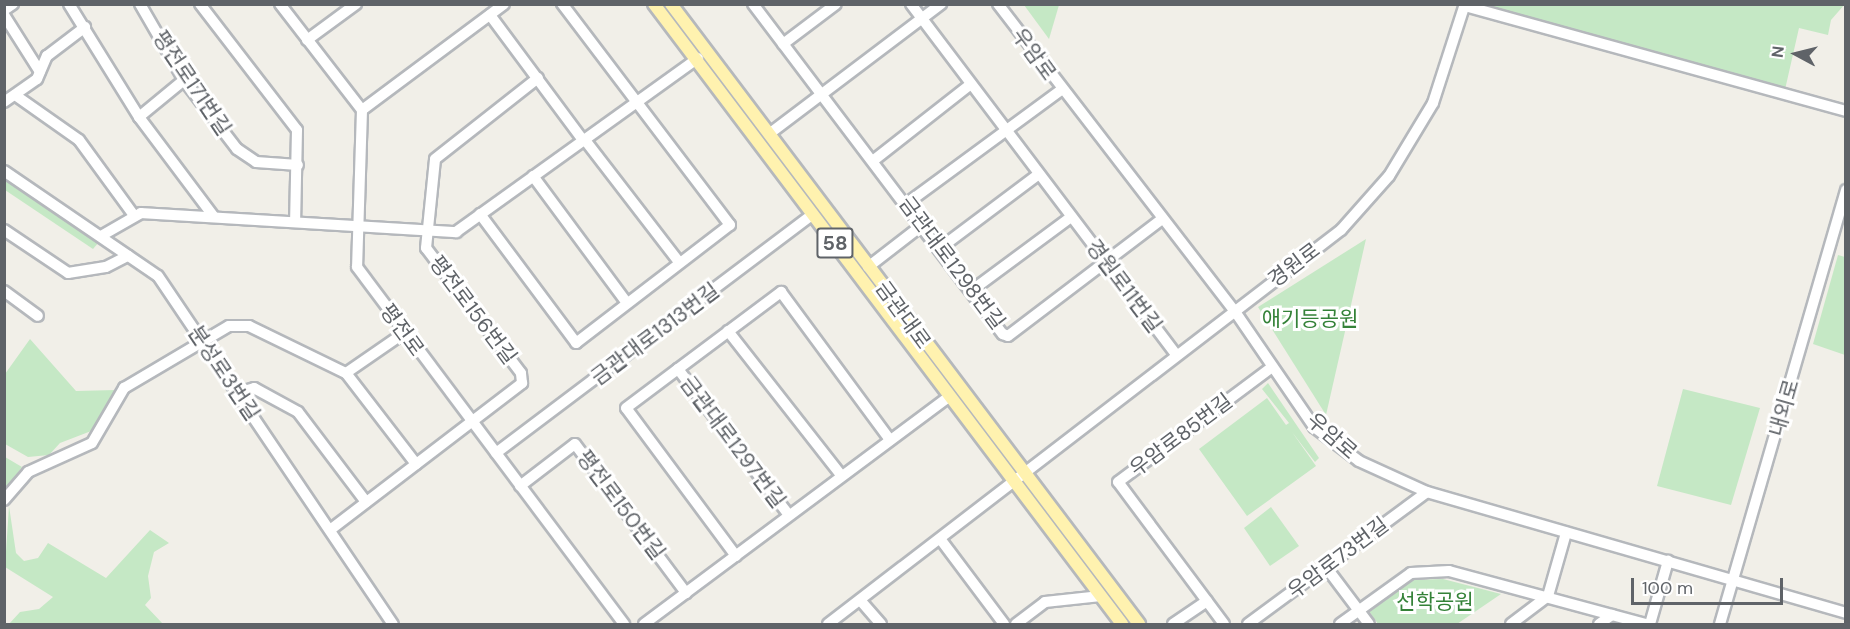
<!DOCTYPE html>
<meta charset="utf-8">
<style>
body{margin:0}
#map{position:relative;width:1850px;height:629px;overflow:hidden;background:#f1efe8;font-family:"DM Sans","Noto Sans KR",sans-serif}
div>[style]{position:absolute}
.green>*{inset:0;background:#c5e8c5}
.roads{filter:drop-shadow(2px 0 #b5b8bc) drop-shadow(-2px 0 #b5b8bc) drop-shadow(0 2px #b5b8bc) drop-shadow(0 -2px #b5b8bc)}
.minor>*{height:10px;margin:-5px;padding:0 5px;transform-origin:5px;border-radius:5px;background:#fff}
.major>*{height:12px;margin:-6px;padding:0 6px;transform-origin:6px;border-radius:6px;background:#fff2af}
span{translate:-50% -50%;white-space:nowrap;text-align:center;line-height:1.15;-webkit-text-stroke:6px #fff;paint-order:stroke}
.shield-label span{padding:2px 4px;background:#fff;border:2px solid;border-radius:4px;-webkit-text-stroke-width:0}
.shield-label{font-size:20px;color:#5f6368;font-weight:700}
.street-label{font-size:21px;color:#5f6368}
.park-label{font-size:21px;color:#348238}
.frame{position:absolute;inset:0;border:6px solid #5f6368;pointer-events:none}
.north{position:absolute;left:1766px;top:24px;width:60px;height:60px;-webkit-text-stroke:4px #fff;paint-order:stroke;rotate:277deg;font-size:16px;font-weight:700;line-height:24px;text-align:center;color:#5f6368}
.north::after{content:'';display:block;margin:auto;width:21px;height:27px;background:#5f6368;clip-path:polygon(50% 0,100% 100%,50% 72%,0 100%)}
.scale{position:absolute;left:1631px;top:578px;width:152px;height:27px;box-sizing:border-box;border:3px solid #5f6368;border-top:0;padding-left:8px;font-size:18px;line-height:21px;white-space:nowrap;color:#5f6368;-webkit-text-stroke:4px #fff;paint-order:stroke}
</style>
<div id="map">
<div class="green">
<i style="clip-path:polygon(1845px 4px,1831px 20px,1828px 35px,1799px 28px,1784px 94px,1486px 5px)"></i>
<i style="clip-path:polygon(1024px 5px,1059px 5px,1049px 39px)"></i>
<i style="clip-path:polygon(4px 176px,99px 242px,93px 249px,5px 190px)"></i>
<i style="clip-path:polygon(1366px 239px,1326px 415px,1258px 307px)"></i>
<i style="clip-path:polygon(1838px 255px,1845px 257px,1845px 355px,1813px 344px)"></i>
<i style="clip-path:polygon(30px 339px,76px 391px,116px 390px,99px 428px,60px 443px,49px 455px,28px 457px,5px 444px,5px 374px)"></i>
<i style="clip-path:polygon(1268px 383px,1319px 458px,1315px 462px,1292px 432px,1316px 466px,1247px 516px,1199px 449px,1267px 398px,1286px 425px,1289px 423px,1262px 389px)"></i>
<i style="clip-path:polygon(1683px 389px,1760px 408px,1731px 505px,1657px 486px)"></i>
<i style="clip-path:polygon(5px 457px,22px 467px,5px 491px)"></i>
<i style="clip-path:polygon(9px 506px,16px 553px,24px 561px,38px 558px,48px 543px,106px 578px,150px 530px,169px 543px,154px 552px,148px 576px,151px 598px,145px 605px,163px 624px,9px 624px,20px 612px,39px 609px,53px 597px,5px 567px)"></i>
<i style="clip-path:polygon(1271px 507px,1299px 546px,1270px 566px,1244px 528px)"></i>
<i style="clip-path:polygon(1443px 579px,1501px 594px,1457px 624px,1378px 624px,1368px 610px,1409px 580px)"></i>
</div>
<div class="roads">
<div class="minor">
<i style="left:69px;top:4px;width:133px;rotate:58.2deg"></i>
<i style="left:139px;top:117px;width:125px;rotate:53.1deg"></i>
<i style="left:140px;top:4px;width:88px;rotate:59.9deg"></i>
<i style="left:184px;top:80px;width:87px;rotate:52.5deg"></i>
<i style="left:237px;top:149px;width:23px;rotate:34deg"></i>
<i style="left:256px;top:162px;width:42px;rotate:4.1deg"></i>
<i style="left:200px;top:4px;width:159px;rotate:52.4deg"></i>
<i style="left:297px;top:130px;width:92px;rotate:91.2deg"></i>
<i style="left:280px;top:4px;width:134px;rotate:52.3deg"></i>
<i style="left:362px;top:110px;width:157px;rotate:91.8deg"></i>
<i style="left:357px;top:267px;width:446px;rotate:53.2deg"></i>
<i style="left:753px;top:4px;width:414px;rotate:52.9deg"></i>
<i style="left:1003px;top:334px;width:5px;rotate:22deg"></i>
<i style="left:1008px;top:336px;width:193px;rotate:-37.2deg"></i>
<i style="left:911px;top:4px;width:440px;rotate:52.9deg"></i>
<i style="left:998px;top:4px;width:386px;rotate:52.4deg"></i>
<i style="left:1234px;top:310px;width:142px;rotate:55.6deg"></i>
<i style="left:1314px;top:427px;width:56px;rotate:37.1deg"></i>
<i style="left:1359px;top:461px;width:75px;rotate:24.5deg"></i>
<i style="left:1427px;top:492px;width:436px;rotate:16.1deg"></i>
<i style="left:1465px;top:6px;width:395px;rotate:15.4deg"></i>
<i style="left:4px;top:10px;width:11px;rotate:-34deg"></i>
<i style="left:4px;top:15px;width:67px;rotate:57.7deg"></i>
<i style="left:490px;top:15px;width:154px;rotate:53.4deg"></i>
<i style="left:307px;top:40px;width:61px;rotate:-36.3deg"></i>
<i style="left:783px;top:44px;width:66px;rotate:-37deg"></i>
<i style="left:15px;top:95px;width:78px;rotate:35.1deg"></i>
<i style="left:79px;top:140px;width:92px;rotate:53.9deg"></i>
<i style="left:4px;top:102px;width:40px;rotate:-34.9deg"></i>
<i style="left:37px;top:79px;width:25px;rotate:-67deg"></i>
<i style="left:47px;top:56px;width:48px;rotate:-37.3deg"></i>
<i style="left:362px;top:110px;width:177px;rotate:-36.7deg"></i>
<i style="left:139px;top:117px;width:58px;rotate:-39.4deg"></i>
<i style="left:769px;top:134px;width:216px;rotate:-37.1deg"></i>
<i style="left:585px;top:140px;width:154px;rotate:52.4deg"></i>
<i style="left:874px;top:160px;width:123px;rotate:-38.1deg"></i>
<i style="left:4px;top:171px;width:186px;rotate:34.3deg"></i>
<i style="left:158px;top:276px;width:420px;rotate:56deg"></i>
<i style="left:533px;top:176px;width:158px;rotate:53.5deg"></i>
<i style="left:906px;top:204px;width:192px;rotate:-36.3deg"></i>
<i style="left:480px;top:214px;width:161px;rotate:53.3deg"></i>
<i style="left:576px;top:343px;width:194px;rotate:-37.5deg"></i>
<i style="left:730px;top:225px;width:278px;rotate:-127.2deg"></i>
<i style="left:4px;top:230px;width:77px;rotate:33.9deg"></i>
<i style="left:68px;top:273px;width:38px;rotate:-9deg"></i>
<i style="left:106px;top:267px;width:25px;rotate:-27deg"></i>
<i style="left:101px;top:236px;width:46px;rotate:-29.9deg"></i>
<i style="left:141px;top:213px;width:316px;rotate:3.5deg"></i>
<i style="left:456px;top:232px;width:298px;rotate:-35.7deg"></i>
<i style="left:939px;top:249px;width:125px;rotate:-36.9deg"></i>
<i style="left:868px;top:267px;width:67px;rotate:-37.7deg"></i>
<i style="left:4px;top:291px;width:42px;rotate:36.3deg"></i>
<i style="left:971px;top:291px;width:124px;rotate:-36.5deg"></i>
<i style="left:728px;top:331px;width:183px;rotate:51.9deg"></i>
<i style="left:678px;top:369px;width:183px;rotate:52.8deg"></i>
<i style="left:346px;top:373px;width:70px;rotate:-34.6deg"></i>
<i style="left:237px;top:393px;width:18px;rotate:-16deg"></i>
<i style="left:254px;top:388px;width:50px;rotate:28.6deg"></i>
<i style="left:298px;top:412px;width:113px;rotate:52.9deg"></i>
<i style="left:496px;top:453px;width:397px;rotate:-37deg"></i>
<i style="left:520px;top:486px;width:69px;rotate:-37.4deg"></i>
<i style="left:575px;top:444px;width:186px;rotate:53.3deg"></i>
<i style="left:4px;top:500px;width:37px;rotate:-49deg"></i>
<i style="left:28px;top:472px;width:70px;rotate:-24.4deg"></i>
<i style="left:92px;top:443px;width:64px;rotate:-59.8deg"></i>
<i style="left:124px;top:388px;width:122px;rotate:-30.6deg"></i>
<i style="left:229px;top:326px;width:20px"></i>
<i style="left:249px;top:326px;width:108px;rotate:25.9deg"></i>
<i style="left:346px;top:373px;width:115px;rotate:52.4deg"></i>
<i style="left:330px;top:530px;width:242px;rotate:-37.4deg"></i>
<i style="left:522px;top:383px;width:10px;rotate:-96deg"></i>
<i style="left:521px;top:373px;width:157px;rotate:-127.2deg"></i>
<i style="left:426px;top:248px;width:89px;rotate:-84.2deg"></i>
<i style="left:435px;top:159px;width:131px;rotate:-38.2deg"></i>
<i style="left:941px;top:540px;width:105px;rotate:53.1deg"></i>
<i style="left:736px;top:556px;width:184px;rotate:-126.6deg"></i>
<i style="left:626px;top:408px;width:65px;rotate:-36.9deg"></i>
<i style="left:678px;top:369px;width:129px;rotate:-36.8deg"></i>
<i style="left:781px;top:292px;width:184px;rotate:53.6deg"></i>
<i style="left:1326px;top:567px;width:71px;rotate:53deg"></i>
<i style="left:860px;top:600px;width:32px;rotate:49deg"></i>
<i style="left:644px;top:624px;width:379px;rotate:-36.7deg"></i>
<i style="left:828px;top:624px;width:647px;rotate:-37.53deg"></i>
<i style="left:1341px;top:230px;width:72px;rotate:-48.4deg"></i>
<i style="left:1389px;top:176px;width:85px;rotate:-58.9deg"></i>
<i style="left:1433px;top:103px;width:104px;rotate:-72.1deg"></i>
<i style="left:1016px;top:624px;width:36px;rotate:-37deg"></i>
<i style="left:1045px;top:602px;width:56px;rotate:-6.1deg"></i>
<i style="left:1173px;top:624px;width:41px;rotate:-34.1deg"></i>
<i style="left:1224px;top:624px;width:177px;rotate:-126.7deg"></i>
<i style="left:1118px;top:482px;width:191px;rotate:-36.7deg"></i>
<i style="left:1248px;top:624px;width:222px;rotate:-36.4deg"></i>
<i style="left:1340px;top:624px;width:87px;rotate:-35.7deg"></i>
<i style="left:1411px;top:573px;width:38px;rotate:-3deg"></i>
<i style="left:1449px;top:571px;width:203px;rotate:15.1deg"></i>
<i style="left:1511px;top:624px;width:46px;rotate:-37.1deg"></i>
<i style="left:1548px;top:596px;width:66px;rotate:-74.1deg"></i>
<i style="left:1599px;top:624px;width:16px;rotate:-35deg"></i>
<i style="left:1650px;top:624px;width:66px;rotate:-74.1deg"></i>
<i style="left:1720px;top:624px;width:452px;rotate:-73.8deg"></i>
</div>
<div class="major">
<i style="left:654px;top:4px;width:777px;rotate:52.95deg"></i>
<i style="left:671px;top:4px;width:777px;rotate:52.95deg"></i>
</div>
</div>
<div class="shield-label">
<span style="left:835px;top:243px">58</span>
</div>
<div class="street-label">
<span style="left:1034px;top:54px;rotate:54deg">우암로</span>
<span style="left:192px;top:83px;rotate:56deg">평전로171번길</span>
<span style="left:952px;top:263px;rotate:53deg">금관대로1298번길</span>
<span style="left:1294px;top:265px;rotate:-37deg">경원로</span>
<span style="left:1124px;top:286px;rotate:53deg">경원로11번길</span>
<span style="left:473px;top:310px;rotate:53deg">평전로156번길</span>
<span style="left:903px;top:315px;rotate:54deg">금관대로</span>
<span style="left:402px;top:330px;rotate:54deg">평전로</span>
<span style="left:655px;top:334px;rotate:-37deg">금관대로1313번길</span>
<span style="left:224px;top:373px;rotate:56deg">분성로3번길</span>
<span style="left:1784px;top:408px;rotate:-74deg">내외로</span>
<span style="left:1181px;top:435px;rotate:-37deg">우암로85번길</span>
<span style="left:1332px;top:436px;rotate:41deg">우암로</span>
<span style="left:733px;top:442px;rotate:53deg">금관대로1297번길</span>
<span style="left:621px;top:505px;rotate:53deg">평전로150번길</span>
<span style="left:1338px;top:558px;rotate:-37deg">우암로73번길</span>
</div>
<div class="park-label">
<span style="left:1310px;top:319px">애기등공원</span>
<span style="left:1435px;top:602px">선학공원</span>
</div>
<div class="frame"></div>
<div class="north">N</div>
<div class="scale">100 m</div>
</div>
